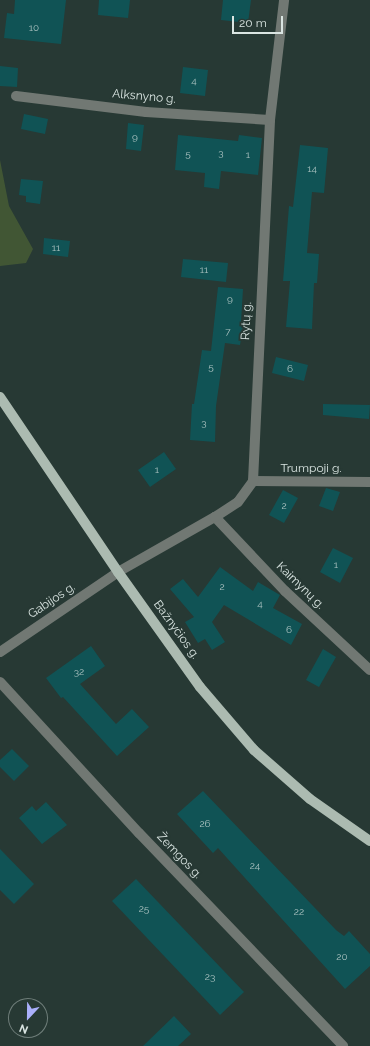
<!DOCTYPE html>
<meta charset="utf-8">
<style>
body{margin:0}
#map{position:relative;width:370px;height:1046px;overflow:hidden;background:#273934;font-family:Raleway,sans-serif}
div>[style]{position:absolute}
.green>*{inset:0;background:#415634}
.building>*{inset:0;background:#105355}
.minor>*{height:10px;margin:-5px;padding:0 5px;transform-origin:5px;border-radius:5px;background:#717873}
.major>*{height:10px;margin:-5px;padding:0 5px;transform-origin:5px;border-radius:5px;background:#acbbb1}
span{translate:-50% -50%;white-space:nowrap;text-align:center;line-height:1.15;-webkit-text-stroke:4px #273934;paint-order:stroke}
.number-label{font-size:10px;color:#a8c0bf}
.number-label span{-webkit-text-stroke-width:0}
.street-label{font-size:12px;color:#dae5e2}
.north{position:absolute;left:8px;top:998px;width:40px;height:40px;box-sizing:border-box;background:#273934;border:1px solid #6f7e7a;border-radius:50%;rotate:202deg;font-size:11px;font-weight:700;line-height:16px;text-align:center;color:#dae5e2}
.north::after{content:'';display:block;margin:auto;width:14px;height:18px;background:#aab0fb;clip-path:polygon(50% 0,100% 100%,50% 72%,0 100%)}
.scale{position:absolute;left:232px;top:16px;width:51px;height:18px;box-sizing:border-box;border:2px solid #dae5e2;border-top:0;padding-left:5px;font-size:12px;line-height:14px;white-space:nowrap;color:#dae5e2;-webkit-text-stroke:3px #273934;paint-order:stroke}
</style>
<div id="map">
<div class="green">
<i style="clip-path:polygon(0 160px,9px 206px,33px 249px,26px 263px,0 266px)"></i>
</div>
<div class="building">
<i style="clip-path:polygon(15px 0,66px 0,61px 44px,4px 38px,7px 13px,14px 14px)"></i>
<i style="clip-path:polygon(99px 0,130px 0,128px 18px,98px 15px)"></i>
<i style="clip-path:polygon(223px 0,251px 0,248px 23px,221px 20px)"></i>
<i style="clip-path:polygon(0 66px,18px 68px,17px 87px,0 86px)"></i>
<i style="clip-path:polygon(183px 67px,208px 70px,205px 96px,180px 93px)"></i>
<i style="clip-path:polygon(24px 114px,48px 119px,45px 134px,21px 129px)"></i>
<i style="clip-path:polygon(128px 123px,144px 125px,141px 151px,126px 149px)"></i>
<i style="clip-path:polygon(178px 135px,238px 141px,239px 135px,262px 138px,258px 175px,221px 171px,219px 189px,204px 187px,205px 173px,175px 170px)"></i>
<i style="clip-path:polygon(300px 145px,328px 148px,324px 193px,312px 192px,307px 253px,319px 254px,317px 283px,314px 283px,312px 329px,286px 327px,290px 281px,283px 281px,289px 206px,293px 207px)"></i>
<i style="clip-path:polygon(21px 179px,43px 181px,40px 204px,26px 202px,26px 196px,19px 195px)"></i>
<i style="clip-path:polygon(44px 238px,70px 241px,68px 257px,43px 254px)"></i>
<i style="clip-path:polygon(183px 259px,228px 263px,226px 282px,181px 277px)"></i>
<i style="clip-path:polygon(218px 287px,243px 289px,241px 322px,244px 322px,240px 345px,225px 343px,216px 406px,215px 442px,190px 440px,192px 404px,194px 404px,202px 350px,211px 351px)"></i>
<i style="clip-path:polygon(276px 357px,308px 365px,304px 381px,272px 373px)"></i>
<i style="clip-path:polygon(323px 404px,370px 405px,369px 419px,323px 415px)"></i>
<i style="clip-path:polygon(164px 452px,176px 469px,150px 487px,138px 470px)"></i>
<i style="clip-path:polygon(326px 488px,340px 492px,333px 511px,319px 506px)"></i>
<i style="clip-path:polygon(283px 490px,298px 498px,284px 523px,269px 515px)"></i>
<i style="clip-path:polygon(333px 548px,353px 558px,340px 583px,320px 572px)"></i>
<i style="clip-path:polygon(220px 567px,253px 591px,258px 582px,280px 595px,273px 608px,302px 624px,291px 645px,224px 605px,212px 622px,225px 642px,212px 650px,205px 639px,198px 643px,185px 622px,194px 617px,170px 589px,183px 579px,198px 597px)"></i>
<i style="clip-path:polygon(91px 646px,105px 666px,80px 684px,116px 724px,132px 709px,149px 727px,117px 756px,63px 697px,61px 698px,46px 678px)"></i>
<i style="clip-path:polygon(323px 649px,336px 657px,319px 687px,306px 680px)"></i>
<i style="clip-path:polygon(12px 749px,29px 766px,14px 781px,0 767px,0 760px)"></i>
<i style="clip-path:polygon(203px 791px,336px 930px,344px 936px,349px 931px,370px 954px,370px 966px,345px 989px,218px 848px,213px 853px,177px 814px)"></i>
<i style="clip-path:polygon(46px 802px,67px 825px,42px 844px,19px 818px,32px 806px,36px 811px)"></i>
<i style="clip-path:polygon(0 849px,34px 884px,14px 904px,0 890px)"></i>
<i style="clip-path:polygon(136px 879px,244px 992px,220px 1015px,112px 901px)"></i>
<i style="clip-path:polygon(174px 1016px,191px 1034px,178px 1046px,143px 1046px)"></i>
</div>
<div class="minor">
<i style="left:16px;top:96px;width:131px;rotate:7deg"></i>
<i style="left:146px;top:112px;width:124px;rotate:3.7deg"></i>
<i style="left:253px;top:481px;width:117px;rotate:0.5deg"></i>
<i style="left:215px;top:517px;width:102px;rotate:46.6deg"></i>
<i style="left:285px;top:591px;width:116px;rotate:42.9deg"></i>
<i style="left:0;top:652px;width:143px;rotate:-34.1deg"></i>
<i style="left:118px;top:572px;width:112px;rotate:-29.6deg"></i>
<i style="left:215px;top:517px;width:27px;rotate:-33deg"></i>
<i style="left:238px;top:502px;width:26px;rotate:-54deg"></i>
<i style="left:253px;top:481px;width:361px;rotate:-87.3deg"></i>
<i style="left:270px;top:120px;width:121px;rotate:-83.3deg"></i>
<i style="left:0;top:682px;width:205px;rotate:47.4deg"></i>
<i style="left:139px;top:833px;width:295px;rotate:46.2deg"></i>
</div>
<div class="major">
<i style="left:0;top:397px;width:211px;rotate:56deg"></i>
<i style="left:118px;top:572px;width:141px;rotate:54.5deg"></i>
<i style="left:200px;top:687px;width:83px;rotate:49.4deg"></i>
<i style="left:254px;top:750px;width:74px;rotate:41.2deg"></i>
<i style="left:310px;top:799px;width:73px;rotate:35deg"></i>
</div>
<div class="number-label">
<span style="left:34px;top:28px">10</span>
<span style="left:194px;top:81px">4</span>
<span style="left:135px;top:137px">9</span>
<span style="left:221px;top:153px">3</span>
<span style="left:188px;top:154px">5</span>
<span style="left:248px;top:155px">1</span>
<span style="left:312px;top:169px">14</span>
<span style="left:56px;top:248px">11</span>
<span style="left:204px;top:270px">11</span>
<span style="left:230px;top:299px">9</span>
<span style="left:228px;top:332px">7</span>
<span style="left:211px;top:367px">5</span>
<span style="left:290px;top:369px">6</span>
<span style="left:204px;top:423px">3</span>
<span style="left:157px;top:470px">1</span>
<span style="left:284px;top:506px">2</span>
<span style="left:336px;top:565px">1</span>
<span style="left:222px;top:587px">2</span>
<span style="left:260px;top:604px">4</span>
<span style="left:289px;top:630px">6</span>
<span style="left:79px;top:672px">32</span>
<span style="left:205px;top:824px">26</span>
<span style="left:255px;top:866px">24</span>
<span style="left:144px;top:909px">25</span>
<span style="left:299px;top:912px">22</span>
<span style="left:342px;top:957px">20</span>
<span style="left:210px;top:977px">23</span>
</div>
<div class="street-label">
<span style="left:144px;top:97px;rotate:5deg">Alksnyno g.</span>
<span style="left:247px;top:321px;rotate:-87deg">Rytų g.</span>
<span style="left:311px;top:469px">Trumpoji g.</span>
<span style="left:300px;top:586px;rotate:44deg">Kaimynų g.</span>
<span style="left:52px;top:601px;rotate:-34deg">Gabijos g.</span>
<span style="left:176px;top:630px;rotate:54deg">Bažnyčios g.</span>
<span style="left:179px;top:856px;rotate:46deg">Žemgos g.</span>
</div>
<div class="north">N</div>
<div class="scale">20 m</div>
</div>
